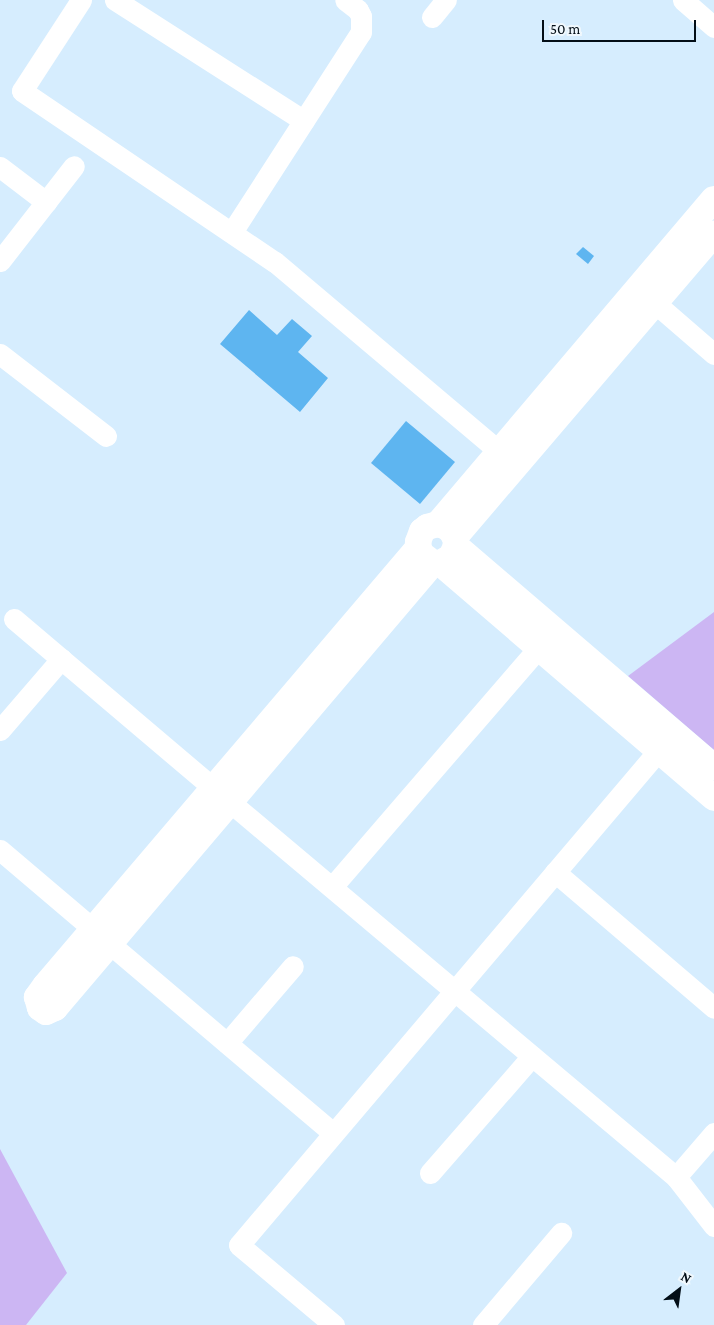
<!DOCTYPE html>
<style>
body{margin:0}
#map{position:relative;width:714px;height:1325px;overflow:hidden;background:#d6edfe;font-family:"Crimson Pro",serif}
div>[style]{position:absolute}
.green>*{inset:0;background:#ccb6f3}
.building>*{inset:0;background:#5eb5f0}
.minor>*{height:21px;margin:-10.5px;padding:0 10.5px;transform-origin:10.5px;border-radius:10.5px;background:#fff}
.tertiary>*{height:26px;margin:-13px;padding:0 13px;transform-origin:13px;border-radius:13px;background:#fff}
span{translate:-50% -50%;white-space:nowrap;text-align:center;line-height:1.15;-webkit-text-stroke:5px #f0f8fd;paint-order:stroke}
.north{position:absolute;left:654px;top:1265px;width:50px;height:50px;-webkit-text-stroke:4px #f0f8fd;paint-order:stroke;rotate:30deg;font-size:14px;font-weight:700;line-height:20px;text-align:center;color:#030e17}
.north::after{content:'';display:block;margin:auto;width:18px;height:22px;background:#030e17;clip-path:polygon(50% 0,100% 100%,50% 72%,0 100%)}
.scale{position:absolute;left:542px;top:20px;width:154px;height:22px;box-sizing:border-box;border:2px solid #030e17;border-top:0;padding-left:6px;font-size:15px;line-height:18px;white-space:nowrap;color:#030e17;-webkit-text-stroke:4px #f0f8fd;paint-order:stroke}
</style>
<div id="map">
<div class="green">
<i style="clip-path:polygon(714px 612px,714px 750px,628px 676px)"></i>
<i style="clip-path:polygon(0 1149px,67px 1273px,26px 1325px,0 1325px)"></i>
</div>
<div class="building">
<i style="clip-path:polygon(583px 247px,594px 256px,588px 264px,576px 254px)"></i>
<i style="clip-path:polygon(249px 310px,277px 335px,292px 319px,312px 336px,298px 352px,328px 378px,300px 412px,220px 344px)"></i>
<i style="clip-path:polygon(406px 421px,455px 462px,420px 504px,371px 463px)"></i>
</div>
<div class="minor">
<i style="left:81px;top:0;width:108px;rotate:123deg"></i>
<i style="left:22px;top:91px;width:305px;rotate:34.1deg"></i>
<i style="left:275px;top:262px;width:294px;rotate:40.2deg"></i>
<i style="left:115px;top:0;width:224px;rotate:32.6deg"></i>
<i style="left:683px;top:0;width:41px;rotate:41.1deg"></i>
<i style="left:432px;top:17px;width:22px;rotate:-51deg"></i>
<i style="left:0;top:167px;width:58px;rotate:37.3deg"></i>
<i style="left:232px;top:232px;width:238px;rotate:-57.2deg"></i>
<i style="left:361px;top:32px;width:16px;rotate:-90deg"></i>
<i style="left:361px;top:16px;width:7px;rotate:-117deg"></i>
<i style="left:358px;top:10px;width:16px;rotate:-142deg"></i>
<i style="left:0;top:261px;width:120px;rotate:-52.1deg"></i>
<i style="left:655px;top:303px;width:78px;rotate:40.8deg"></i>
<i style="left:0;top:354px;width:134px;rotate:37.7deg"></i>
<i style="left:14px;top:619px;width:261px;rotate:40.3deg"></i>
<i style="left:0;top:730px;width:94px;rotate:-49.3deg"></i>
<i style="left:230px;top:802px;width:583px;rotate:40.06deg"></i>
<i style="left:676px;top:1177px;width:62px;rotate:52.2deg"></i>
<i style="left:0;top:850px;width:122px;rotate:40.3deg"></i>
<i style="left:555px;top:872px;width:209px;rotate:40.5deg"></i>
<i style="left:332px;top:887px;width:317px;rotate:-49.2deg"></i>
<i style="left:110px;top:944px;width:292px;rotate:40.3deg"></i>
<i style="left:227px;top:1043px;width:101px;rotate:-49.4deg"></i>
<i style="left:430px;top:1173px;width:155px;rotate:-48.9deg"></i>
<i style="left:676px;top:1177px;width:58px;rotate:-49.2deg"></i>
<i style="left:334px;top:1325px;width:124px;rotate:-139.9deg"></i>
<i style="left:239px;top:1245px;width:649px;rotate:-49.69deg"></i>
<i style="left:483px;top:1325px;width:121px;rotate:-49.7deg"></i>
</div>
<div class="tertiary">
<i style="left:438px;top:524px;width:426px;rotate:-49.7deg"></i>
<i style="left:455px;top:537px;width:399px;rotate:-49.5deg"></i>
<i style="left:456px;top:546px;width:340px;rotate:40.6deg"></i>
<i style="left:418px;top:548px;width:575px;rotate:130.42deg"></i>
<i style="left:45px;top:986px;width:14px;rotate:126deg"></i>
<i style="left:37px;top:997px;width:11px;rotate:75deg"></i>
<i style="left:40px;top:1008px;width:7px;rotate:34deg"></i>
<i style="left:46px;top:1012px;width:10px;rotate:-24deg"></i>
<i style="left:55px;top:1008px;width:584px;rotate:-49.65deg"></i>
<i style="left:433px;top:563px;width:7px"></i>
<i style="left:440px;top:563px;width:13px;rotate:-29deg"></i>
<i style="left:451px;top:557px;width:12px;rotate:-66deg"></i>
<i style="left:456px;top:546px;width:9px;rotate:-96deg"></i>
<i style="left:455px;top:537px;width:11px;rotate:-124deg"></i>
<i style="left:449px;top:528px;width:12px;rotate:-160deg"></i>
<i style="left:438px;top:524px;width:11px;rotate:165deg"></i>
<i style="left:427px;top:527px;width:6px;rotate:141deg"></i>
<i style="left:422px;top:531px;width:12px;rotate:110deg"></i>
<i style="left:418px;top:542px;width:11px;rotate:80deg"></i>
<i style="left:420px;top:553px;width:16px;rotate:38deg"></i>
<i style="left:440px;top:563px;width:361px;rotate:40.6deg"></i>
</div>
<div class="north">N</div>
<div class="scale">50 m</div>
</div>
